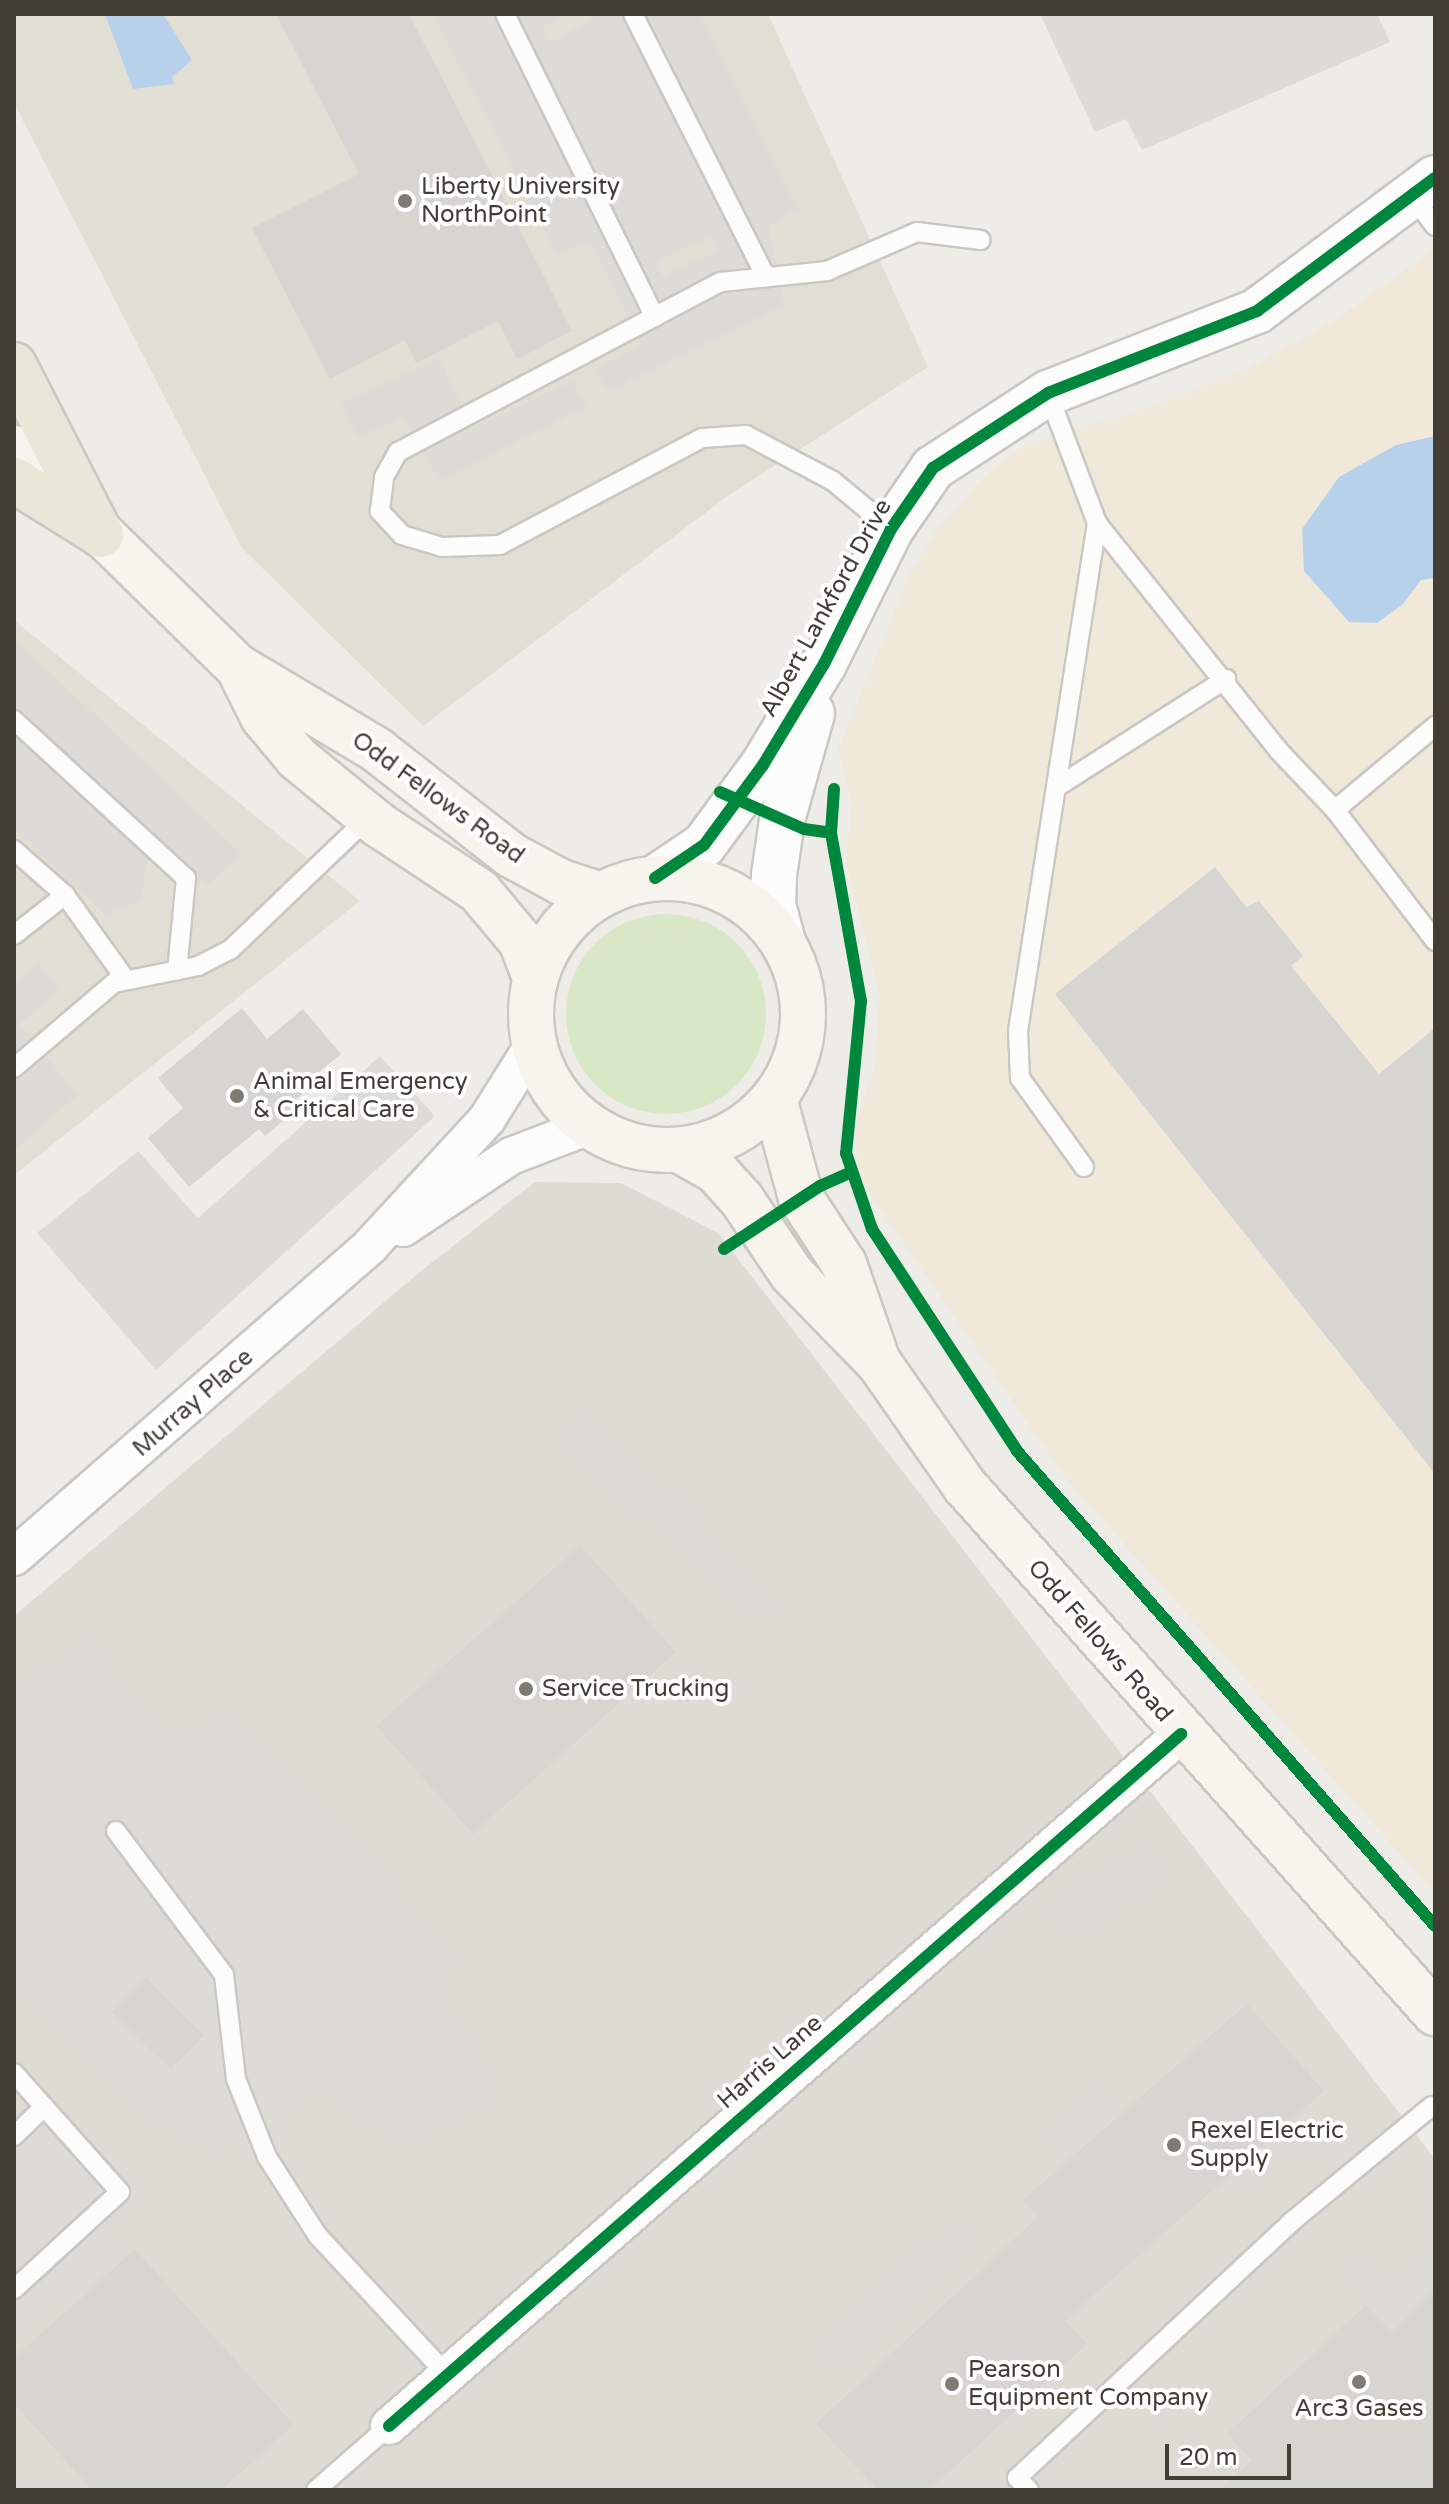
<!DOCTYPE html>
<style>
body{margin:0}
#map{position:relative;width:1449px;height:2504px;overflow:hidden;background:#eeece6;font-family:"Varela Round",sans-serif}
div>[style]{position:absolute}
.residential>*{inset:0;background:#e1ded3}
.commercial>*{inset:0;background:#f0e9d9}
.industrial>*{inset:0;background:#dedbd4}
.green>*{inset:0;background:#d8e8c7}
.round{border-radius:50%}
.parking>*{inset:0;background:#dddbd6}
.water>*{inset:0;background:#b8d1ea}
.building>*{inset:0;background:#d7d5cf}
.roads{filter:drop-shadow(2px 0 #cac8c2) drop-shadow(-2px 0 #cac8c2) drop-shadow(0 2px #cac8c2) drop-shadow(0 -2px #cac8c2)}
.service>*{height:18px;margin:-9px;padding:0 9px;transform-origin:9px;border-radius:9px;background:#fcfcfb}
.minor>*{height:36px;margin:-18px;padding:0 18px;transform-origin:18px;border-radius:18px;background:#fcfcfb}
.tertiary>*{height:44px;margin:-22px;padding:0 22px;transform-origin:22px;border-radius:22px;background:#fcfcfb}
.secondary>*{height:44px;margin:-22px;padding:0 22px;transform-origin:22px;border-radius:22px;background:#f6f4ed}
.secondary>.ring{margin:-22px;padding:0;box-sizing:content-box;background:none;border:44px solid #f6f4ed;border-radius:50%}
.motorway>*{height:44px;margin:-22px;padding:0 22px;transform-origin:22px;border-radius:22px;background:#eae6d8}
.cycleway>*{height:12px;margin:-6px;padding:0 6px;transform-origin:6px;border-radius:6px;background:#00873e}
.dots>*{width:22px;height:22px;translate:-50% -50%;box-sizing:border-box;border:4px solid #fff;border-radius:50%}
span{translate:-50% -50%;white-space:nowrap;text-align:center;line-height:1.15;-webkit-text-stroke:8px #fff;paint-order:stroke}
.poi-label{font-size:24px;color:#423e34}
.left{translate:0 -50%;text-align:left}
.street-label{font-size:24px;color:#423e34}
.frame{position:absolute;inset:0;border:16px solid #423e34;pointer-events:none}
.scale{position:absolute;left:1165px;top:2444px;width:126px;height:36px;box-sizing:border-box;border:4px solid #423e34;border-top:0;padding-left:10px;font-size:24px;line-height:28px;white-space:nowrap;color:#423e34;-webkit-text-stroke:6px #fff;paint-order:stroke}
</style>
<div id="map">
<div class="residential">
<i style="clip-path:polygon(14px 14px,768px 14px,928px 367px,729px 495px,423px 726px,242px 548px,14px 103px)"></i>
<i style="clip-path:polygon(14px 620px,360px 901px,14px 1175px)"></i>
</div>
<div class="commercial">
<i style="clip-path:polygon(1435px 248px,1435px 1893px,1067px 1480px,871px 1196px,857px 1162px,856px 1129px,875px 1064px,880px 992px,846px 863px,852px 801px,838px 750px,908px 577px,936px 530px,991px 470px,1024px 445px,1155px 406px,1247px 369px,1334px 321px)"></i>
</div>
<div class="industrial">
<i style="clip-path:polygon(535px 1182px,621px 1183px,718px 1233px,1435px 2159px,1435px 2490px,14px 2490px,14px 1616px,421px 1271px)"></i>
</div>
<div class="green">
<i class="round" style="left:566px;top:914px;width:200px;height:200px"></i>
</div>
<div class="parking">
<i style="clip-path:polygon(evenodd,433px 14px,570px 14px,542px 27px,550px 43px,601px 14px,700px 14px,797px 208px,769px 226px,784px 305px,608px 392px,595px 370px,641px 344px,591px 241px,557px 255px,433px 14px,712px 235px,719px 250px,663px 277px,656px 262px,712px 235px)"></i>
<i style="clip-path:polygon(1040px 14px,1377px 14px,1390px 42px,1142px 150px,1126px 119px,1095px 132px)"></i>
<i style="clip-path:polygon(439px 357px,472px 429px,572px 381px,587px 407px,440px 481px,403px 416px,358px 438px,341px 404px)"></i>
<i style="clip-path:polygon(14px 638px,242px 854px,207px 885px,161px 843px,147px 860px,141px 900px,105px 915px,14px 829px)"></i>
<i style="clip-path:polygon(39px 962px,59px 991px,19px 1024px,78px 1095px,14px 1150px,14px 984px)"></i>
<i style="clip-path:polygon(380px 1056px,435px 1116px,156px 1370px,37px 1233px,138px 1151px,198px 1218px)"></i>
<i style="clip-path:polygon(585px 1415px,654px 1490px,676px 1494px,780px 1607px,744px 1620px,646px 1512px,633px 1519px,556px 1439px)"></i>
<i style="clip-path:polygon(87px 1639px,170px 1743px,234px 1712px,455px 1952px,443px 1993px,501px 2094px,398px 2150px,327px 2088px,222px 2152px,182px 2142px,107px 2078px,14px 1983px,14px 1694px)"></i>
<i style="clip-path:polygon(1144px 1841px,1170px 1876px,1067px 1943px,1042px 1906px)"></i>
<i style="clip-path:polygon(1097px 2085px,1119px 2110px,1065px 2158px,1043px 2133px)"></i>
<i style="clip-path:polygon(40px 2124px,92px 2181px,77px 2193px,131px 2249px,77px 2298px,68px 2289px,14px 2337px,14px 2148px)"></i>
<i style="clip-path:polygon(959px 2214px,983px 2239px,839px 2375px,815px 2349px)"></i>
<i style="clip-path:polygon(1435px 2242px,1435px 2288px,1391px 2329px,1341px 2273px,1364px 2250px,1394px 2280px)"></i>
</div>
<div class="water">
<i style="clip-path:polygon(105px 14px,163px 14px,192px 60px,172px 77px,174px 84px,133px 89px)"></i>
<i style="clip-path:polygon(1435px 436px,1435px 578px,1421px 580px,1403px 604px,1377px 623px,1349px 622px,1304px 571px,1302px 529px,1339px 477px,1396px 445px)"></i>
</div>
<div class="building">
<i style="clip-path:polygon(276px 14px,409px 14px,572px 331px,517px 359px,498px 321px,416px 363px,405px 340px,330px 379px,252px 228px,359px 174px)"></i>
<i style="clip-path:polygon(1215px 867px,1246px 907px,1259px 901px,1303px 956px,1291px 966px,1379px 1074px,1435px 1028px,1435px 1474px,1055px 994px)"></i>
<i style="clip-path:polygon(242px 1008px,267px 1039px,303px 1009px,341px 1054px,307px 1082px,311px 1087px,289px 1105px,294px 1112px,265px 1136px,259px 1129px,189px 1187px,148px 1138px,183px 1108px,158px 1078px)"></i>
<i style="clip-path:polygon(580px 1545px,676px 1652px,473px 1834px,376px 1726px)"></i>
<i style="clip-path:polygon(146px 1978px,204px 2035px,171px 2069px,112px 2012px)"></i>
<i style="clip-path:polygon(1247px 2004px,1324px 2091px,1065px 2321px,1087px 2344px,930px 2490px,878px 2490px,816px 2424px,1038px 2217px,1023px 2200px)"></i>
<i style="clip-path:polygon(135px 2249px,294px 2425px,221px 2490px,92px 2490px,14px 2404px,14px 2358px)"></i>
<i style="clip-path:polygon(1435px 2290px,1435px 2490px,1220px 2490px,1252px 2461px,1227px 2434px,1366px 2305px,1392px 2331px)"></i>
</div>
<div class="roads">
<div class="service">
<i style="left:505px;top:14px;width:338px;rotate:63.7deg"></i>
<i style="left:633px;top:14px;width:295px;rotate:63.2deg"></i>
<i style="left:1413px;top:197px;width:36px;rotate:53deg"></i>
<i style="left:1048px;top:393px;width:139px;rotate:69.3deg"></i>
<i style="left:1097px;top:523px;width:292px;rotate:51.4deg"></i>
<i style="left:1279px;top:751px;width:81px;rotate:46.5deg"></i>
<i style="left:1335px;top:810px;width:165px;rotate:52.6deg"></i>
<i style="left:891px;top:529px;width:75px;rotate:-140.4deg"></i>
<i style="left:833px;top:481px;width:98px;rotate:-152.1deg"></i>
<i style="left:746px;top:435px;width:44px;rotate:176.1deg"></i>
<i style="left:702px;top:438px;width:229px;rotate:152.1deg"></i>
<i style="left:500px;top:545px;width:58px;rotate:178deg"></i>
<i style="left:442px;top:547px;width:42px;rotate:-163.3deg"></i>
<i style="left:402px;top:535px;width:33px;rotate:-133deg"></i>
<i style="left:380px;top:511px;width:34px;rotate:-83deg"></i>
<i style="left:384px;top:477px;width:29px;rotate:-61deg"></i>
<i style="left:398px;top:452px;width:365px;rotate:-27.8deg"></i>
<i style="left:721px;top:282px;width:107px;rotate:-5.9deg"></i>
<i style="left:827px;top:271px;width:98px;rotate:-23.4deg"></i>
<i style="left:917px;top:232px;width:64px;rotate:7.2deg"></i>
<i style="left:14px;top:720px;width:234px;rotate:42.6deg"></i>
<i style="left:186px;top:878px;width:93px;rotate:95.5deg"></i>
<i style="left:1057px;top:787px;width:201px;rotate:-32.6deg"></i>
<i style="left:1335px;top:810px;width:131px;rotate:-40deg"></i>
<i style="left:14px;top:850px;width:68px;rotate:41.4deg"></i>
<i style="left:65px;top:895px;width:105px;rotate:54.3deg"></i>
<i style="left:14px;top:935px;width:65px;rotate:-38.1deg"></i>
<i style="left:14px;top:1068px;width:131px;rotate:-40.4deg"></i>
<i style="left:114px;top:983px;width:86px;rotate:-11.4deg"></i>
<i style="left:198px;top:966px;width:37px;rotate:-27deg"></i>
<i style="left:231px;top:949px;width:191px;rotate:-43.7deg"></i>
<i style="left:1084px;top:1167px;width:110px;rotate:-125.7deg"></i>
<i style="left:1020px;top:1078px;width:47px;rotate:-92.4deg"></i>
<i style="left:1018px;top:1031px;width:514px;rotate:-81.16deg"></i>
<i style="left:116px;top:1831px;width:180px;rotate:53.1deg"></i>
<i style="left:224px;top:1975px;width:105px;rotate:83.4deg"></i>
<i style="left:236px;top:2079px;width:84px;rotate:68.3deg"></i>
<i style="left:267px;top:2157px;width:94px;rotate:57.2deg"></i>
<i style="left:318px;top:2236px;width:190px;rotate:47.1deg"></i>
<i style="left:14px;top:2073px;width:159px;rotate:48.3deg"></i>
<i style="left:120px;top:2192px;width:144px;rotate:137.5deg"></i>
<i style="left:14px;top:2136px;width:42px;rotate:-44deg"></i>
<i style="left:316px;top:2490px;width:97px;rotate:-41.2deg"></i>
<i style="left:1029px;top:2490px;width:17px;rotate:-135deg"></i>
<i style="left:1017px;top:2478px;width:374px;rotate:-43deg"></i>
<i style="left:1290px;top:2223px;width:184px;rotate:-39.5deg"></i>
</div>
<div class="minor">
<i style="left:403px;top:1228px;width:130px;rotate:-33.7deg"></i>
<i style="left:511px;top:1156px;width:84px;rotate:-21deg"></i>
<i style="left:14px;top:1557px;width:473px;rotate:-41.1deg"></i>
<i style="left:370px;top:1246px;width:173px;rotate:-47.3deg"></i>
<i style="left:487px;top:1119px;width:89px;rotate:-57.9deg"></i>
<i style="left:389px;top:2426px;width:1052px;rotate:-41.14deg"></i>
</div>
<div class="tertiary">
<i style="left:655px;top:878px;width:59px;rotate:-34deg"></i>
<i style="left:704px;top:845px;width:99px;rotate:-53.6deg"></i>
<i style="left:763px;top:765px;width:118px;rotate:-58.9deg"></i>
<i style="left:824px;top:664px;width:151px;rotate:-63.6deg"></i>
<i style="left:891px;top:529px;width:74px;rotate:-55.5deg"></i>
<i style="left:933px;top:468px;width:137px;rotate:-33.1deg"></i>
<i style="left:1048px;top:393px;width:225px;rotate:-21.4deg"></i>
<i style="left:1257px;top:311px;width:222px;rotate:-36.8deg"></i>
<i style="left:783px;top:942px;width:38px;rotate:-105deg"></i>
<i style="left:773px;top:905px;width:30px;rotate:-88deg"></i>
<i style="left:774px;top:875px;width:56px;rotate:-81.7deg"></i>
<i style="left:782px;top:820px;width:111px;rotate:-74.3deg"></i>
</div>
<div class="secondary">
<i style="left:14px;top:448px;width:313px;rotate:44.4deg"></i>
<i style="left:238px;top:667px;width:162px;rotate:30.8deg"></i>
<i style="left:377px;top:750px;width:170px;rotate:38.1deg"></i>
<i style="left:511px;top:855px;width:57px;rotate:28.4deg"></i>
<i style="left:561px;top:882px;width:42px;rotate:18deg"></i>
<i style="left:238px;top:667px;width:56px;rotate:63.4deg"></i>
<i style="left:263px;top:717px;width:53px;rotate:50.3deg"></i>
<i style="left:297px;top:758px;width:106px;rotate:39.3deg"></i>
<i style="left:379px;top:825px;width:120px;rotate:33.4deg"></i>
<i style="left:479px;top:891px;width:65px;rotate:50deg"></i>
<i style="left:521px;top:941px;width:40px;rotate:69deg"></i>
<i class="ring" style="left:531px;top:878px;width:228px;height:228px"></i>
<i style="left:774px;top:1098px;width:104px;rotate:74.9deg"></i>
<i style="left:801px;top:1198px;width:79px;rotate:56.9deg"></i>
<i style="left:844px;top:1264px;width:94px;rotate:70.8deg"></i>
<i style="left:679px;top:1150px;width:43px;rotate:29.6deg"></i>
<i style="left:716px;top:1171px;width:39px;rotate:48deg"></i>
<i style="left:742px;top:1200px;width:89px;rotate:56deg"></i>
<i style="left:792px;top:1274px;width:124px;rotate:45.7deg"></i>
<i style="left:879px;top:1363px;width:149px;rotate:55.1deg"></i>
<i style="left:964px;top:1485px;width:708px;rotate:48.27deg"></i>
</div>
<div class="motorway">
<i style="left:14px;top:365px;width:191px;rotate:62.9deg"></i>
<i style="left:14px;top:480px;width:102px;rotate:32.1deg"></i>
</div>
</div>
<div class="cycleway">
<i style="left:834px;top:789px;width:44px;rotate:93.9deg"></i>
<i style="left:831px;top:833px;width:171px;rotate:79.9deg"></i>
<i style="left:861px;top:1001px;width:153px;rotate:95.6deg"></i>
<i style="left:846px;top:1153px;width:80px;rotate:71.1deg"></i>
<i style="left:872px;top:1229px;width:265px;rotate:56.8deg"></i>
<i style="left:1017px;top:1451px;width:633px;rotate:48.65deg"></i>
<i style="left:720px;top:792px;width:92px;rotate:23.8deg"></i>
<i style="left:804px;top:829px;width:27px;rotate:8deg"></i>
<i style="left:655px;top:878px;width:59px;rotate:-34deg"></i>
<i style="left:704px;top:845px;width:99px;rotate:-53.6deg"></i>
<i style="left:763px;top:765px;width:118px;rotate:-58.9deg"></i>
<i style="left:824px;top:664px;width:151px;rotate:-63.6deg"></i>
<i style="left:891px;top:529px;width:74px;rotate:-55.5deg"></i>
<i style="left:933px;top:468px;width:137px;rotate:-33.1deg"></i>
<i style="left:1048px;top:393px;width:225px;rotate:-21.4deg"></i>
<i style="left:1257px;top:311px;width:222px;rotate:-36.8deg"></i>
<i style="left:724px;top:1249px;width:115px;rotate:-33.3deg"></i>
<i style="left:820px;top:1186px;width:32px;rotate:-24deg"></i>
<i style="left:389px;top:2426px;width:1052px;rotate:-41.14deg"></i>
</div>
<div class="dots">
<i style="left:405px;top:201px;background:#7e7b72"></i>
<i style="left:237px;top:1096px;background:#7e7b72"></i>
<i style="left:526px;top:1689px;background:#7e7b72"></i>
<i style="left:1174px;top:2145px;background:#7e7b72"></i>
<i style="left:1359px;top:2382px;background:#7e7b72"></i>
<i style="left:952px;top:2384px;background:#7e7b72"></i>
</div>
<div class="poi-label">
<span class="left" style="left:421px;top:201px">Liberty University<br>NorthPoint</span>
<span class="left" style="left:253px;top:1096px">Animal Emergency<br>&amp; Critical Care</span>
<span class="left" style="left:542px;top:1689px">Service Trucking</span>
<span class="left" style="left:1190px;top:2145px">Rexel Electric<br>Supply</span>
<span class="left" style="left:968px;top:2384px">Pearson<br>Equipment Company</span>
<span style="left:1359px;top:2409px">Arc3 Gases</span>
</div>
<div class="street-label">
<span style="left:826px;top:608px;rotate:-61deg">Albert Lankford Drive</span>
<span style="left:438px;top:798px;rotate:36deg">Odd Fellows Road</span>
<span style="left:193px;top:1403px;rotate:-41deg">Murray Place</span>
<span style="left:1100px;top:1641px;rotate:49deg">Odd Fellows Road</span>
<span style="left:770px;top:2062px;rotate:-41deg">Harris Lane</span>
</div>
<div class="frame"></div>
<div class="scale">20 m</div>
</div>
